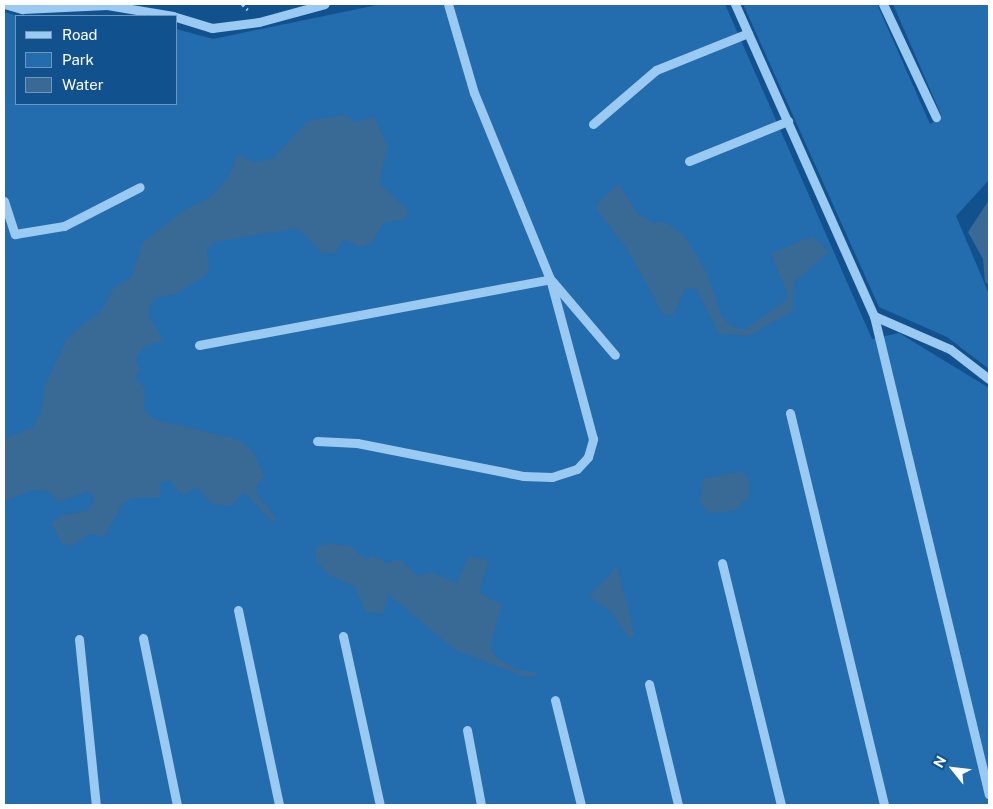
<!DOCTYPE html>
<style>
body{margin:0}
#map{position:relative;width:993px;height:809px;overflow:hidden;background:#11528e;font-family:"Public Sans",sans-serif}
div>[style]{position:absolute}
.green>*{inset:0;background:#236cad}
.water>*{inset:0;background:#396995}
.path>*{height:3px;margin-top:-1.5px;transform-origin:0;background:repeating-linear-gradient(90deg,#9ac9f2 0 2.5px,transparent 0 6.5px)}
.minor>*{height:9px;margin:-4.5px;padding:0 4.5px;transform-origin:4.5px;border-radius:4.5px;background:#9ac9f2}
span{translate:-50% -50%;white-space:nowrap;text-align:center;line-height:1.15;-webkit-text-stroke:4px #11528e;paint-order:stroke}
.frame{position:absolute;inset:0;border:5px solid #fff;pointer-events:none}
.legend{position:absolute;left:15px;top:15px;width:162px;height:90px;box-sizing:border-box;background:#11528e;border:1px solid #7097bb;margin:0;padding:6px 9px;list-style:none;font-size:15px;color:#fff}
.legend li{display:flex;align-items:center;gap:10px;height:25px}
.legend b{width:25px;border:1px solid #7097bb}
.north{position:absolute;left:928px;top:744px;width:50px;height:50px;-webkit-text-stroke:4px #11528e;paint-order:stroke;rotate:299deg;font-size:14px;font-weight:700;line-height:20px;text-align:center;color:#fff}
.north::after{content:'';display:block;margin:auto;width:18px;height:22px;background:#fff;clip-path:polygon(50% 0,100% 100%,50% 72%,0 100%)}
</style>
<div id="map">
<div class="green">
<i style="clip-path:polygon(382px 4px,725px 4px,872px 339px,899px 333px,989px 388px,989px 805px,4px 805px,4px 12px,18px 16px,16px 104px,176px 104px,176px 29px,213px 39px)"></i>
<i style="clip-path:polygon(743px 4px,877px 4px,930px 124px,942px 117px,893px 4px,989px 4px,989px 180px,956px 216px,989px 294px,989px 369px,947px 337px,879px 307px)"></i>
</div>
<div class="water">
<i style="clip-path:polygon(345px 115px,357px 122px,374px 117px,388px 147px,379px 183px,409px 211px,404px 219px,383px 223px,372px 243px,359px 247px,344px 239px,336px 253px,322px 253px,298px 228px,215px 242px,207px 249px,209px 273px,174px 295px,154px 298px,148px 314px,163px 341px,145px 346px,135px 359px,140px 370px,135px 378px,145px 388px,144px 410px,154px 419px,237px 439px,253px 451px,265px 477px,257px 484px,258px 496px,276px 517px,273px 523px,245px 492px,230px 506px,212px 504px,196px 487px,183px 495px,169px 480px,160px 483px,160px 497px,133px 498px,123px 503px,104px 537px,90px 534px,72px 546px,62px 544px,51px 523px,63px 515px,88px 510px,95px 499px,88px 491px,59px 502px,47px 491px,32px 490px,4px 502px,4px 439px,33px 427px,41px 413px,45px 385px,68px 337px,101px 311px,114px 288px,131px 278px,142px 243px,184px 210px,209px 198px,228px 178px,238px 154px,255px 163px,273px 158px,308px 121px)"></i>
<i style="clip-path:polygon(619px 184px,637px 213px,654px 223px,666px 222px,684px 236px,706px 271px,722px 317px,732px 326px,745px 329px,789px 298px,771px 254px,812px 236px,829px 252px,794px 282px,793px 311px,749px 336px,719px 334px,696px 288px,685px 289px,673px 316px,663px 314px,628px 250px,597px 210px,597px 203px)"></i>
<i style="clip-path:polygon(989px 200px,989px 285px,985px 282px,983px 259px,968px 232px)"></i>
<i style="clip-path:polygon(742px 471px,750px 483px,749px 497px,734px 511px,710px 513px,700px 504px,703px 479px)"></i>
<i style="clip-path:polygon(330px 543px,350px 546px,366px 559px,372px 555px,386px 563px,400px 559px,419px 577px,430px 572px,457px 583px,469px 556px,489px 560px,479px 592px,502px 605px,490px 647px,498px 659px,518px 670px,536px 672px,537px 677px,523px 676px,455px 650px,388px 594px,384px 614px,366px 612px,354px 586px,330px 576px,316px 561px,316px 547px)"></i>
<i style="clip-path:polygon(617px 567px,628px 607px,635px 637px,627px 636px,613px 614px,589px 596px)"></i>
</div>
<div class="path">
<i style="left:242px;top:4px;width:8px;rotate:45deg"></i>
</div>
<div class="minor">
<i style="left:4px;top:4px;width:19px;rotate:16deg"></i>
<i style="left:22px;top:9px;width:85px;rotate:-2.7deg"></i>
<i style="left:107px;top:5px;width:67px;rotate:9.5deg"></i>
<i style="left:735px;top:4px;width:342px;rotate:66deg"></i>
<i style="left:874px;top:316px;width:492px;rotate:76.5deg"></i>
<i style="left:883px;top:4px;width:125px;rotate:64.9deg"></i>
<i style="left:176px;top:17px;width:38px;rotate:17deg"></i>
<i style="left:212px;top:28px;width:47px;rotate:-7.3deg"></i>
<i style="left:259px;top:22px;width:68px;rotate:-15.3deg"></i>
<i style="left:593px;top:124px;width:83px;rotate:-40.6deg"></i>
<i style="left:656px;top:70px;width:99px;rotate:-21.9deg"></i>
<i style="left:689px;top:161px;width:107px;rotate:-22deg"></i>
<i style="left:4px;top:201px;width:35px;rotate:72deg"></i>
<i style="left:15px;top:234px;width:50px;rotate:-9.3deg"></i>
<i style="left:64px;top:226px;width:85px;rotate:-27.2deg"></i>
<i style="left:552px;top:281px;width:97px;rotate:49.6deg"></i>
<i style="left:874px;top:316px;width:83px;rotate:23.5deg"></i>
<i style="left:950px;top:349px;width:49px;rotate:37.6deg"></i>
<i style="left:199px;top:345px;width:357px;rotate:-10.6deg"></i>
<i style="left:550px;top:279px;width:201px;rotate:-112.2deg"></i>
<i style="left:474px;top:93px;width:93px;rotate:-106.3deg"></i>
<i style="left:790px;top:413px;width:403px;rotate:76.5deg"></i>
<i style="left:317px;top:441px;width:40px;rotate:2.9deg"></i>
<i style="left:357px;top:443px;width:169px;rotate:11.2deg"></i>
<i style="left:523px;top:476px;width:29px;rotate:2deg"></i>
<i style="left:552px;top:477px;width:26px;rotate:-18deg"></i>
<i style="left:577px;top:469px;width:16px;rotate:-47deg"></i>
<i style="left:588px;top:457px;width:19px;rotate:-74deg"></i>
<i style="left:593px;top:439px;width:166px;rotate:-105deg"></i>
<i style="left:722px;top:563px;width:249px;rotate:76.3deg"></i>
<i style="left:238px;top:610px;width:199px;rotate:78.1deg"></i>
<i style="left:343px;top:636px;width:173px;rotate:77.7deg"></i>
<i style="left:143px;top:638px;width:170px;rotate:78.5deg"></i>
<i style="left:79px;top:639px;width:167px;rotate:84.2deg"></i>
<i style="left:649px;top:684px;width:124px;rotate:76.5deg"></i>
<i style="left:555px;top:700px;width:108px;rotate:76.1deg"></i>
<i style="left:467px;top:730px;width:76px;rotate:79.4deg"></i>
</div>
<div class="frame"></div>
<ul class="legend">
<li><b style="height:6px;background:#9ac9f2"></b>Road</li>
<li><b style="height:14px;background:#236cad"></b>Park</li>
<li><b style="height:14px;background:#396995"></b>Water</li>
</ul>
<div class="north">N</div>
</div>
